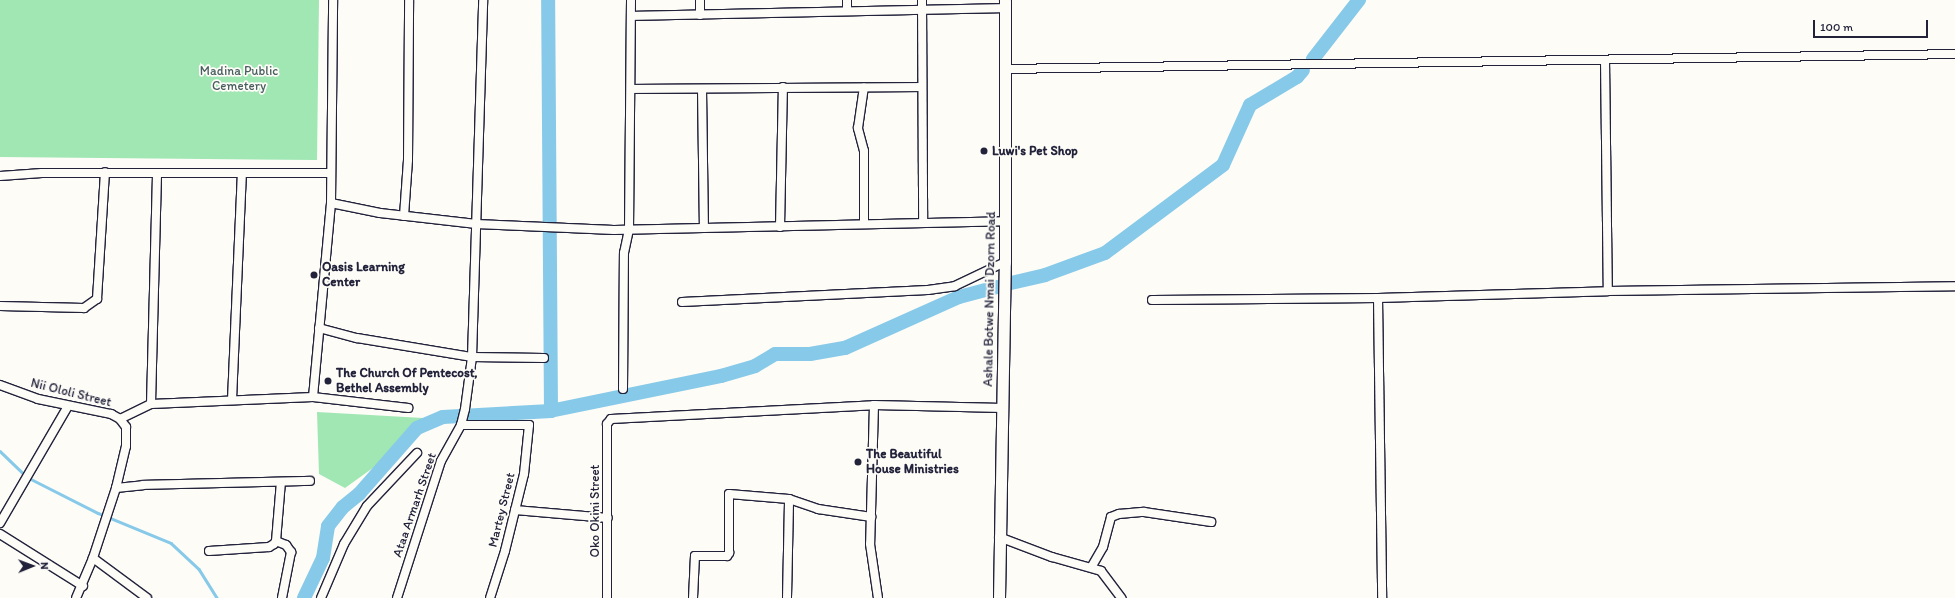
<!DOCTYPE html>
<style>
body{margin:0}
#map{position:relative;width:1955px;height:598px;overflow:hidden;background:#fdfcf7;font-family:Itim,sans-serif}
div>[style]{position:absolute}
.green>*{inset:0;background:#a0e7b4}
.stream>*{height:2.5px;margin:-1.25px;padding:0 1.25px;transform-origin:1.25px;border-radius:1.25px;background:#87c9e8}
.river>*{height:14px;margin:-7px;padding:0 7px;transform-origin:7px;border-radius:7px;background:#87c9e8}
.roads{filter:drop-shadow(1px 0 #22223b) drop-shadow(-1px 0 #22223b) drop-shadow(0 1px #22223b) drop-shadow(0 -1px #22223b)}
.street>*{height:8px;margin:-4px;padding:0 4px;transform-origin:4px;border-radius:4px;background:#fdfcf7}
.secondary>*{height:11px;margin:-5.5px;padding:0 5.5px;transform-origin:5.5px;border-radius:5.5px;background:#fdfcf7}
.dots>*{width:11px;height:11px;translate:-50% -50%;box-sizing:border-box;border:2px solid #fdfcf7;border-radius:50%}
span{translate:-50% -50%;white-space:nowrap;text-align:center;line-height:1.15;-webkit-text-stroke:3.5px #fdfcf7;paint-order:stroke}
.park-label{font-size:13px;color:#485d5f}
.poi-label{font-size:13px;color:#22223b;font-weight:700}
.left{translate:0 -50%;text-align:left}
.street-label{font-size:13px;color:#22223b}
.north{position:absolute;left:12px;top:546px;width:40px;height:40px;-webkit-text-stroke:3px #fdfcf7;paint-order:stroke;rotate:89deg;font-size:11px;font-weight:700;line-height:16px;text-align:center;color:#22223b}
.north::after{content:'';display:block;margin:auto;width:14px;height:18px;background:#22223b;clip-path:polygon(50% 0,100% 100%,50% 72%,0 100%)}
.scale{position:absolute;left:1813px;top:20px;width:115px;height:18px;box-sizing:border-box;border:2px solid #22223b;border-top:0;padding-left:5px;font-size:12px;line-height:14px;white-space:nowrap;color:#22223b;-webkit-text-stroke:3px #fdfcf7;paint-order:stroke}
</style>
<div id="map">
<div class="green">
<i style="clip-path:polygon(0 0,319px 0,317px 160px,0 157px)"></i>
<i style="clip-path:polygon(317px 412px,423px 418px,424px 421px,403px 434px,377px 465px,345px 488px,319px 474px)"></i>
</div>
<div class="stream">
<i style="left:0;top:451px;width:33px;rotate:44deg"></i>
<i style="left:31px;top:479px;width:75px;rotate:26.9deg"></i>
<i style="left:98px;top:513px;width:79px;rotate:22.3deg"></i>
<i style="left:171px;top:543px;width:38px;rotate:43deg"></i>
<i style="left:199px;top:569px;width:34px;rotate:58deg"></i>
</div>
<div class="river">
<i style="left:1313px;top:59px;width:75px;rotate:-52.1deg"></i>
<i style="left:1011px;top:283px;width:35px;rotate:-13deg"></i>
<i style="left:1045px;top:275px;width:64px;rotate:-20.1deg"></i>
<i style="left:1105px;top:253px;width:147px;rotate:-36.7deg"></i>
<i style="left:1223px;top:165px;width:66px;rotate:-65.8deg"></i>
<i style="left:1250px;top:105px;width:55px;rotate:-30.8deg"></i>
<i style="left:1297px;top:77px;width:9px;rotate:-49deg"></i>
<i style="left:550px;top:411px;width:175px;rotate:-11.6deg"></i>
<i style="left:721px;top:376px;width:35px;rotate:-16deg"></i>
<i style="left:755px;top:366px;width:23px;rotate:-31deg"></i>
<i style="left:775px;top:354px;width:35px"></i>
<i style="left:810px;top:354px;width:36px;rotate:-10deg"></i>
<i style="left:845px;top:348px;width:125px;rotate:-24.1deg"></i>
<i style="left:959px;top:297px;width:39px;rotate:-15deg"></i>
<i style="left:304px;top:598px;width:44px;rotate:-64.6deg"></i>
<i style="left:323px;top:558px;width:32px;rotate:-81deg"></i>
<i style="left:328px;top:526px;width:24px;rotate:-52deg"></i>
<i style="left:343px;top:507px;width:21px;rotate:-39deg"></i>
<i style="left:359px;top:494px;width:88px;rotate:-48.7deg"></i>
<i style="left:417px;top:428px;width:28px;rotate:-23deg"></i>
<i style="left:443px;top:417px;width:108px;rotate:-3.2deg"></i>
<i style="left:551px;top:411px;width:411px;rotate:-90.4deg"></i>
</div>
<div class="roads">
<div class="street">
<i style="left:700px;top:0;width:15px;rotate:90deg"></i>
<i style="left:847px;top:0;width:10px;rotate:90deg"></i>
<i style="left:922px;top:0;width:223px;rotate:89.7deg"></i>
<i style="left:632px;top:16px;width:373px;rotate:-1.2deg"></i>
<i style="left:1605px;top:60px;width:231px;rotate:89.3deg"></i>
<i style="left:1005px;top:69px;width:950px;rotate:-0.9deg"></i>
<i style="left:631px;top:89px;width:290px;rotate:-0.4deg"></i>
<i style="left:702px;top:89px;width:139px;rotate:89.2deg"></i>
<i style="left:0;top:176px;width:42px;rotate:-4.1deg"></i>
<i style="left:42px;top:173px;width:289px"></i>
<i style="left:331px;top:203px;width:50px;rotate:11.5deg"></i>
<i style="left:380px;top:213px;width:97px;rotate:6.5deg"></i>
<i style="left:476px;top:224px;width:138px;rotate:2.5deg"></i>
<i style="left:614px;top:230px;width:391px;rotate:-1.3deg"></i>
<i style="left:404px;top:216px;width:56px;rotate:-85.9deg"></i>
<i style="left:408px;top:160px;width:160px;rotate:-89.6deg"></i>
<i style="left:864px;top:224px;width:73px;rotate:-90deg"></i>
<i style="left:864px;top:151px;width:24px;rotate:-105deg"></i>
<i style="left:858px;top:128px;width:41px;rotate:-81.7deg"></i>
<i style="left:780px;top:227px;width:140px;rotate:-88.8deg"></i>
<i style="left:1378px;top:298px;width:300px;rotate:89.2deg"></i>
<i style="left:1152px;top:300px;width:226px;rotate:-0.5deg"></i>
<i style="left:1378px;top:298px;width:230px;rotate:-1.7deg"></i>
<i style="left:1608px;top:291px;width:347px;rotate:-0.8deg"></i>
<i style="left:682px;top:302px;width:246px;rotate:-2.8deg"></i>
<i style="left:928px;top:290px;width:27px;rotate:-8deg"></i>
<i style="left:955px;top:286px;width:55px;rotate:-25.6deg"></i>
<i style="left:0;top:306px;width:84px;rotate:1.4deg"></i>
<i style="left:84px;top:308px;width:16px;rotate:-35deg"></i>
<i style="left:97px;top:299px;width:127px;rotate:-86.4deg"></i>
<i style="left:319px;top:328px;width:39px;rotate:15deg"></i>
<i style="left:357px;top:338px;width:117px;rotate:9.4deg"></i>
<i style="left:472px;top:357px;width:72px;rotate:0.8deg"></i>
<i style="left:0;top:385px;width:40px;rotate:20.2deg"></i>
<i style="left:38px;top:399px;width:75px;rotate:11.6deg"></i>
<i style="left:111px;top:414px;width:10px;rotate:29deg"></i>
<i style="left:120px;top:419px;width:10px;rotate:53deg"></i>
<i style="left:126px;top:427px;width:19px;rotate:90deg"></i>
<i style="left:126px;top:446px;width:43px;rotate:103.4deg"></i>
<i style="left:116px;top:488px;width:74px;rotate:108.2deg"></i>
<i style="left:93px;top:558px;width:43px;rotate:113deg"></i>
<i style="left:623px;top:389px;width:136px;rotate:-89.6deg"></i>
<i style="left:624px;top:253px;width:24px;rotate:-78deg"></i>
<i style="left:629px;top:230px;width:230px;rotate:-89.5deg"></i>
<i style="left:313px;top:397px;width:195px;rotate:-84.7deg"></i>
<i style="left:331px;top:203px;width:203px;rotate:-89.4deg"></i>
<i style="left:232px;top:400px;width:225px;rotate:-87.5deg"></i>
<i style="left:151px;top:404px;width:230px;rotate:-88.5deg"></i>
<i style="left:874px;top:405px;width:139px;rotate:91.6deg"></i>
<i style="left:870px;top:544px;width:55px;rotate:81.6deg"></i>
<i style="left:120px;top:419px;width:34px;rotate:-26deg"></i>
<i style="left:151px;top:404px;width:162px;rotate:-2.5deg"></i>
<i style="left:313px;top:397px;width:96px;rotate:6.6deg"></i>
<i style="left:461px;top:425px;width:68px"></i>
<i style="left:529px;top:425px;width:49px;rotate:95.8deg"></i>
<i style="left:524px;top:474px;width:79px;rotate:103.9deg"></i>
<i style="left:505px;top:551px;width:49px;rotate:107.7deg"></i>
<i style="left:116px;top:488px;width:27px;rotate:-6deg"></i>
<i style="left:143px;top:485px;width:167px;rotate:-1.4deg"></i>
<i style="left:515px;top:510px;width:93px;rotate:4.9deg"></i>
<i style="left:0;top:523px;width:135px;rotate:-59.8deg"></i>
<i style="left:0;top:534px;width:98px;rotate:32.1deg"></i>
<i style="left:999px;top:537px;width:57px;rotate:20.7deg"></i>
<i style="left:1052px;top:557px;width:51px;rotate:15.9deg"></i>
<i style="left:1101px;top:571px;width:34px;rotate:53deg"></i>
<i style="left:276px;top:541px;width:11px;rotate:22deg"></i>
<i style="left:286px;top:545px;width:9px;rotate:54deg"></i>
<i style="left:291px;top:552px;width:47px;rotate:101.1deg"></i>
<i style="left:209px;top:551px;width:60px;rotate:-3.8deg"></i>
<i style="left:269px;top:547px;width:6px;rotate:-31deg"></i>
<i style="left:274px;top:544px;width:4px;rotate:-56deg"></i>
<i style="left:276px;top:541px;width:59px;rotate:-85.2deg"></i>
<i style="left:93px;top:558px;width:67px;rotate:36.5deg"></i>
<i style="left:1092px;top:566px;width:22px;rotate:-60deg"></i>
<i style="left:1103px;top:547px;width:31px;rotate:-75deg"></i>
<i style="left:1111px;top:517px;width:9px;rotate:-21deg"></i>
<i style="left:1119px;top:514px;width:25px;rotate:-5deg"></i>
<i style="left:1144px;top:512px;width:68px;rotate:8.5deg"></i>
<i style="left:321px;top:598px;width:59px;rotate:-66.9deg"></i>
<i style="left:344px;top:544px;width:44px;rotate:-58.8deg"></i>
<i style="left:367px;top:506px;width:73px;rotate:-46.7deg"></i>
<i style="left:397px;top:598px;width:144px;rotate:-72.2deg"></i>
<i style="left:441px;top:461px;width:41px;rotate:-60.9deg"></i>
<i style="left:461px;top:425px;width:16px;rotate:-76deg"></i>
<i style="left:465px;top:409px;width:52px;rotate:-82.3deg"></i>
<i style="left:472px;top:357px;width:357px;rotate:-88.2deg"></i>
<i style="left:607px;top:598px;width:174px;rotate:-90deg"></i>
<i style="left:607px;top:424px;width:6px;rotate:-51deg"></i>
<i style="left:611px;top:419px;width:263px;rotate:-3deg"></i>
<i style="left:874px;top:405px;width:129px;rotate:1.3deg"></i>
<i style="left:693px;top:598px;width:42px;rotate:-87.3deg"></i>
<i style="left:695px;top:556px;width:32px"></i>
<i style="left:727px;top:556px;width:4px;rotate:-56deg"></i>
<i style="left:729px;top:553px;width:59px;rotate:-90deg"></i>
<i style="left:729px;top:494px;width:60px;rotate:4.8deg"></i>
<i style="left:789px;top:499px;width:31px;rotate:19deg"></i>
<i style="left:818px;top:509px;width:54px;rotate:8.6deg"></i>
<i style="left:787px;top:598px;width:99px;rotate:-88.8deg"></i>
</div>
<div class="secondary">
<i style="left:999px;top:598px;width:336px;rotate:-89deg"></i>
<i style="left:1005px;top:262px;width:262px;rotate:-90deg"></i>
</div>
</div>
<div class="dots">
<i style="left:984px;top:151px;background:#22223b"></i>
<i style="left:314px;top:275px;background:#22223b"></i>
<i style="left:328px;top:381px;background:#22223b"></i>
<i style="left:858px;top:462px;background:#22223b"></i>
</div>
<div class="park-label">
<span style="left:239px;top:79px">Madina Public<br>Cemetery</span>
</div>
<div class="poi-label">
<span class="left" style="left:992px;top:151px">Luwi's Pet Shop</span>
<span class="left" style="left:322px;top:275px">Oasis Learning<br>Center</span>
<span class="left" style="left:336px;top:381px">The Church Of Pentecost,<br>Bethel Assembly</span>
<span class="left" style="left:866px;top:462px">The Beautiful<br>House Ministries</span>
</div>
<div class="street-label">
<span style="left:990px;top:299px;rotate:-89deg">Ashale Botwe Nmai Dzorn Road</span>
<span style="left:71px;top:393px;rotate:14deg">Nii Ololi Street</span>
<span style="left:415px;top:505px;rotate:-71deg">Ataa Armarh Street</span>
<span style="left:502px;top:510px;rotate:-76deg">Martey Street</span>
<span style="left:595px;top:511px;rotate:-90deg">Oko Okini Street</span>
</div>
<div class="north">N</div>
<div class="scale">100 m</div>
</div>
